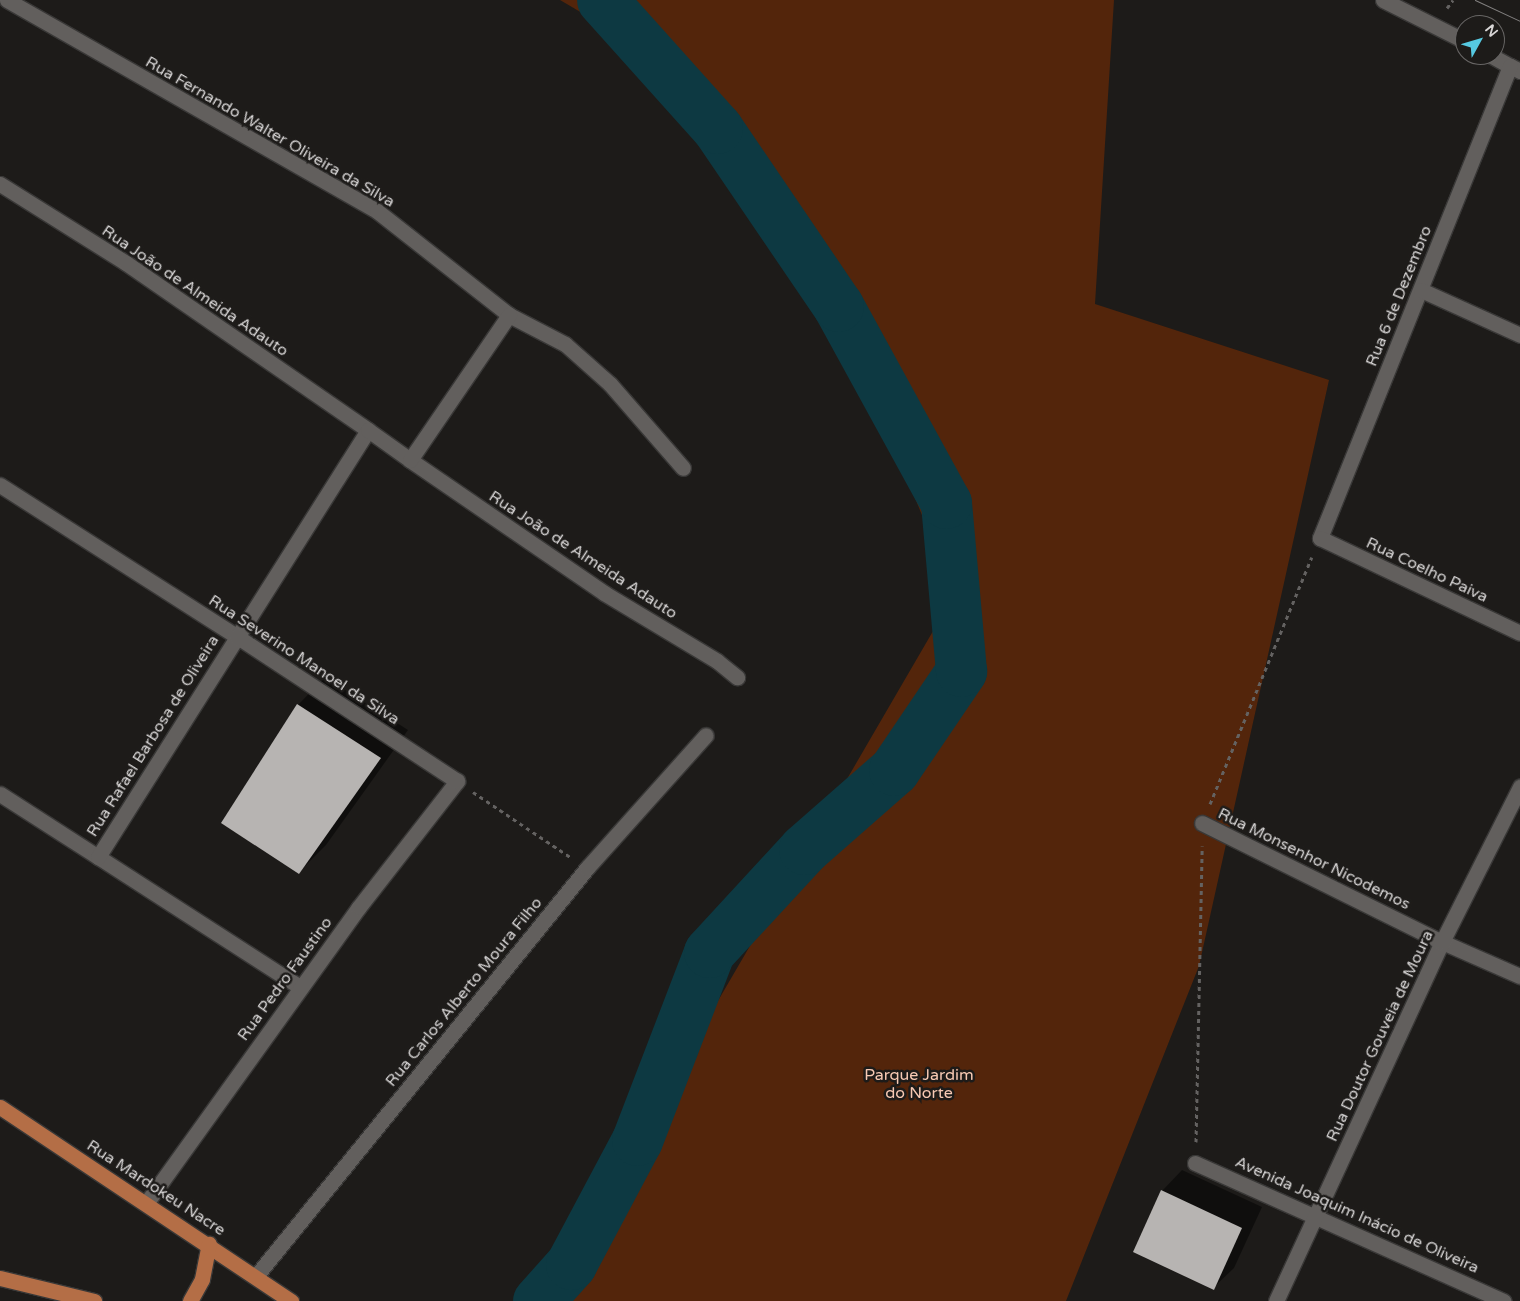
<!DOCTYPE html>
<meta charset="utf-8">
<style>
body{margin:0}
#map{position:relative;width:1520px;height:1301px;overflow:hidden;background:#1d1b19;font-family:"Varela Round",sans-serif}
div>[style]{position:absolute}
.green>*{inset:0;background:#53250b}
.shadow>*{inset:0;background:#0007}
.river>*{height:51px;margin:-25.5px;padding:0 25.5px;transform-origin:25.5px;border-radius:25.5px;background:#0d3942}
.building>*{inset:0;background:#b7b4b2}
.path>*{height:3px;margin-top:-1.5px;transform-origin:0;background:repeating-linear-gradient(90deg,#646261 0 4px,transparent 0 8px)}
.roads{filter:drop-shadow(1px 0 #393837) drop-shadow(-1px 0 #393837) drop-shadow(0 1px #393837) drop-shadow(0 -1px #393837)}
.lane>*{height:15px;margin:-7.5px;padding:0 7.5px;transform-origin:7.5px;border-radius:7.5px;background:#625f5d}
.street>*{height:15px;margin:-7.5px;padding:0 7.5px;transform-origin:7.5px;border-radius:7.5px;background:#625f5d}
.secondary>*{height:15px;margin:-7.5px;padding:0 7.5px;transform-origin:7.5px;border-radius:7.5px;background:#625f5d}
.primary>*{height:15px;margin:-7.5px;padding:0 7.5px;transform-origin:7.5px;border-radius:7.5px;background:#b46e46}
.tram>*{height:1px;margin:-0.5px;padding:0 0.5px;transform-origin:0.5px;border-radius:0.5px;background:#838180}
span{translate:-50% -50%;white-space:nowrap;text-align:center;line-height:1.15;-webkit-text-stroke:5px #1d1b19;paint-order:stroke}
.street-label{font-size:16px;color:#d8d6d6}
.park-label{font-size:16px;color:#f7c9b3}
.north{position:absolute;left:1455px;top:15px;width:50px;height:50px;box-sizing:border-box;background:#1d1b19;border:1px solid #686665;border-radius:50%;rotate:51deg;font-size:14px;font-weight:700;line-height:20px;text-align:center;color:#d8d6d6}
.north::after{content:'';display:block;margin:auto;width:18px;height:22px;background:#56c9e1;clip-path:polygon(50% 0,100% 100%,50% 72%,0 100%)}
</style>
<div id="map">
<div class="green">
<i style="clip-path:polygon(560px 0,1114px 0,1095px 304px,1329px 380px,1199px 966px,1066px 1301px,531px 1301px,637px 1140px,954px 595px,838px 306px,650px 53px)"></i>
</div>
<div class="shadow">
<i style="clip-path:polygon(325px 677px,408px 730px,326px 845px,299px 872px,223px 822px,298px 705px)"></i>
<i style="clip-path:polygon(1182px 1170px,1262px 1207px,1234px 1268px,1213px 1288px,1162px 1191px)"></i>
</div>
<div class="river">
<i style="left:538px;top:1301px;width:50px;rotate:-48.3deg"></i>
<i style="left:571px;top:1264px;width:140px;rotate:-62deg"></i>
<i style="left:637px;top:1140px;width:201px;rotate:-69deg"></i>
<i style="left:709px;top:952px;width:140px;rotate:-47.3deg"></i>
<i style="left:804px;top:849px;width:120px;rotate:-41.3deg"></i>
<i style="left:894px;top:770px;width:120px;rotate:-55.9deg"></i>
<i style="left:961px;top:671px;width:169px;rotate:-95.1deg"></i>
<i style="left:946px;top:503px;width:225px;rotate:-118.7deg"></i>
<i style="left:838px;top:306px;width:215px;rotate:-124.2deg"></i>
<i style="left:717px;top:128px;width:172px;rotate:-131.9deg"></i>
</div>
<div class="building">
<i style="clip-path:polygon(297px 704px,381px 758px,299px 874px,221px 823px)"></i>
<i style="clip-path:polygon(1161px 1190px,1242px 1228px,1214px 1290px,1133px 1252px)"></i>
</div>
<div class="path">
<i style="left:1447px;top:8px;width:10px;rotate:-53deg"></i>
<i style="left:473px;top:792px;width:117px;rotate:33.8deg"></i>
<i style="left:1210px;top:804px;width:267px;rotate:-67.6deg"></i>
<i style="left:1196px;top:1142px;width:296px;rotate:-88.8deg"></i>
</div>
<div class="roads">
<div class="lane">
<i style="left:1383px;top:0;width:92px;rotate:26.6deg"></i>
<i style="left:1490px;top:55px;width:23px;rotate:29deg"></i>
</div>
<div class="street">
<i style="left:1520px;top:71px;width:11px;rotate:-153deg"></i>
<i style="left:1510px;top:66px;width:509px;rotate:111.93deg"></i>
<i style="left:1320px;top:538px;width:221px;rotate:25.4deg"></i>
<i style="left:0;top:184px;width:149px;rotate:32.1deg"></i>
<i style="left:126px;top:263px;width:294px;rotate:34.6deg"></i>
<i style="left:1421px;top:290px;width:109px;rotate:24.4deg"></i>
<i style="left:410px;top:460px;width:235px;rotate:34.4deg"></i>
<i style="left:604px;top:593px;width:132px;rotate:31deg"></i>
<i style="left:717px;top:661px;width:26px;rotate:39deg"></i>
<i style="left:0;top:485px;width:280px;rotate:32.6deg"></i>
<i style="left:0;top:794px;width:117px;rotate:32.7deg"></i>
<i style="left:1202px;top:823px;width:268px;rotate:26.4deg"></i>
<i style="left:1442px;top:942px;width:85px;rotate:23.6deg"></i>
<i style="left:1195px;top:1163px;width:338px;rotate:24.1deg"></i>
<i style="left:256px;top:1276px;width:525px;rotate:-50.95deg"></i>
<i style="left:587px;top:868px;width:178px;rotate:-48.2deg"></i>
<i style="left:1276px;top:1301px;width:396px;rotate:-65.2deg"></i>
<i style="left:1442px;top:942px;width:174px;rotate:-63.3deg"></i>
</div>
<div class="secondary">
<i style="left:7px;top:0;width:426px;rotate:29.7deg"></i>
<i style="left:377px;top:211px;width:168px;rotate:38.2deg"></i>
<i style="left:509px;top:315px;width:63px;rotate:27.4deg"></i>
<i style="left:565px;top:344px;width:60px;rotate:41.6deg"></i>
<i style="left:610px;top:384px;width:111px;rotate:49deg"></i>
<i style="left:300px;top:987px;width:240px;rotate:-147.2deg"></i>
<i style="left:98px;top:857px;width:505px;rotate:-57.69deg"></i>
<i style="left:368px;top:430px;width:52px;rotate:35.5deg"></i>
<i style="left:410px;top:460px;width:176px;rotate:-55.7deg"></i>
<i style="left:147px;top:1202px;width:363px;rotate:-54.3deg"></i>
<i style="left:359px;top:907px;width:160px;rotate:-52.1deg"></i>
<i style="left:457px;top:781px;width:264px;rotate:-146.7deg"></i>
</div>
<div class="primary">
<i style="left:0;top:1107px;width:350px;rotate:33.7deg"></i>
<i style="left:0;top:1278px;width:97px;rotate:13.7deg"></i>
<i style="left:190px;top:1301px;width:25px;rotate:-61deg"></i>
<i style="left:202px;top:1279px;width:36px;rotate:-79deg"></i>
</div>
</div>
<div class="tram">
<i style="left:1475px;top:0;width:50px;rotate:25deg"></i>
</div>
<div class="street-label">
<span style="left:270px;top:132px;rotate:30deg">Rua Fernando Walter Oliveira da Silva</span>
<span style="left:195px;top:291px;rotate:34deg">Rua João de Almeida Adauto</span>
<span style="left:1399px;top:296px;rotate:-68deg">Rua 6 de Dezembro</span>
<span style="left:583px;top:555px;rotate:33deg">Rua João de Almeida Adauto</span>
<span style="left:1427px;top:570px;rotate:25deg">Rua Coelho Paiva</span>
<span style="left:304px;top:660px;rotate:33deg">Rua Severino Manoel da Silva</span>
<span style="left:153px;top:736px;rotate:-58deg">Rua Rafael Barbosa de Oliveira</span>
<span style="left:1314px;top:859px;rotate:26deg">Rua Monsenhor Nicodemos</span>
<span style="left:285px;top:979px;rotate:-54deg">Rua Pedro Faustino</span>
<span style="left:464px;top:992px;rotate:-51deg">Rua Carlos Alberto Moura Filho</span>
<span style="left:1380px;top:1036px;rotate:-65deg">Rua Doutor Gouveia de Moura</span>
<span style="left:156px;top:1188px;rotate:33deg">Rua Mardokeu Nacre</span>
<span style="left:1357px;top:1215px;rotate:24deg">Avenida Joaquim Inácio de Oliveira</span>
</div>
<div class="park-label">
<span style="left:919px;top:1084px">Parque Jardim<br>do Norte</span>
</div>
<div class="north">N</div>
</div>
